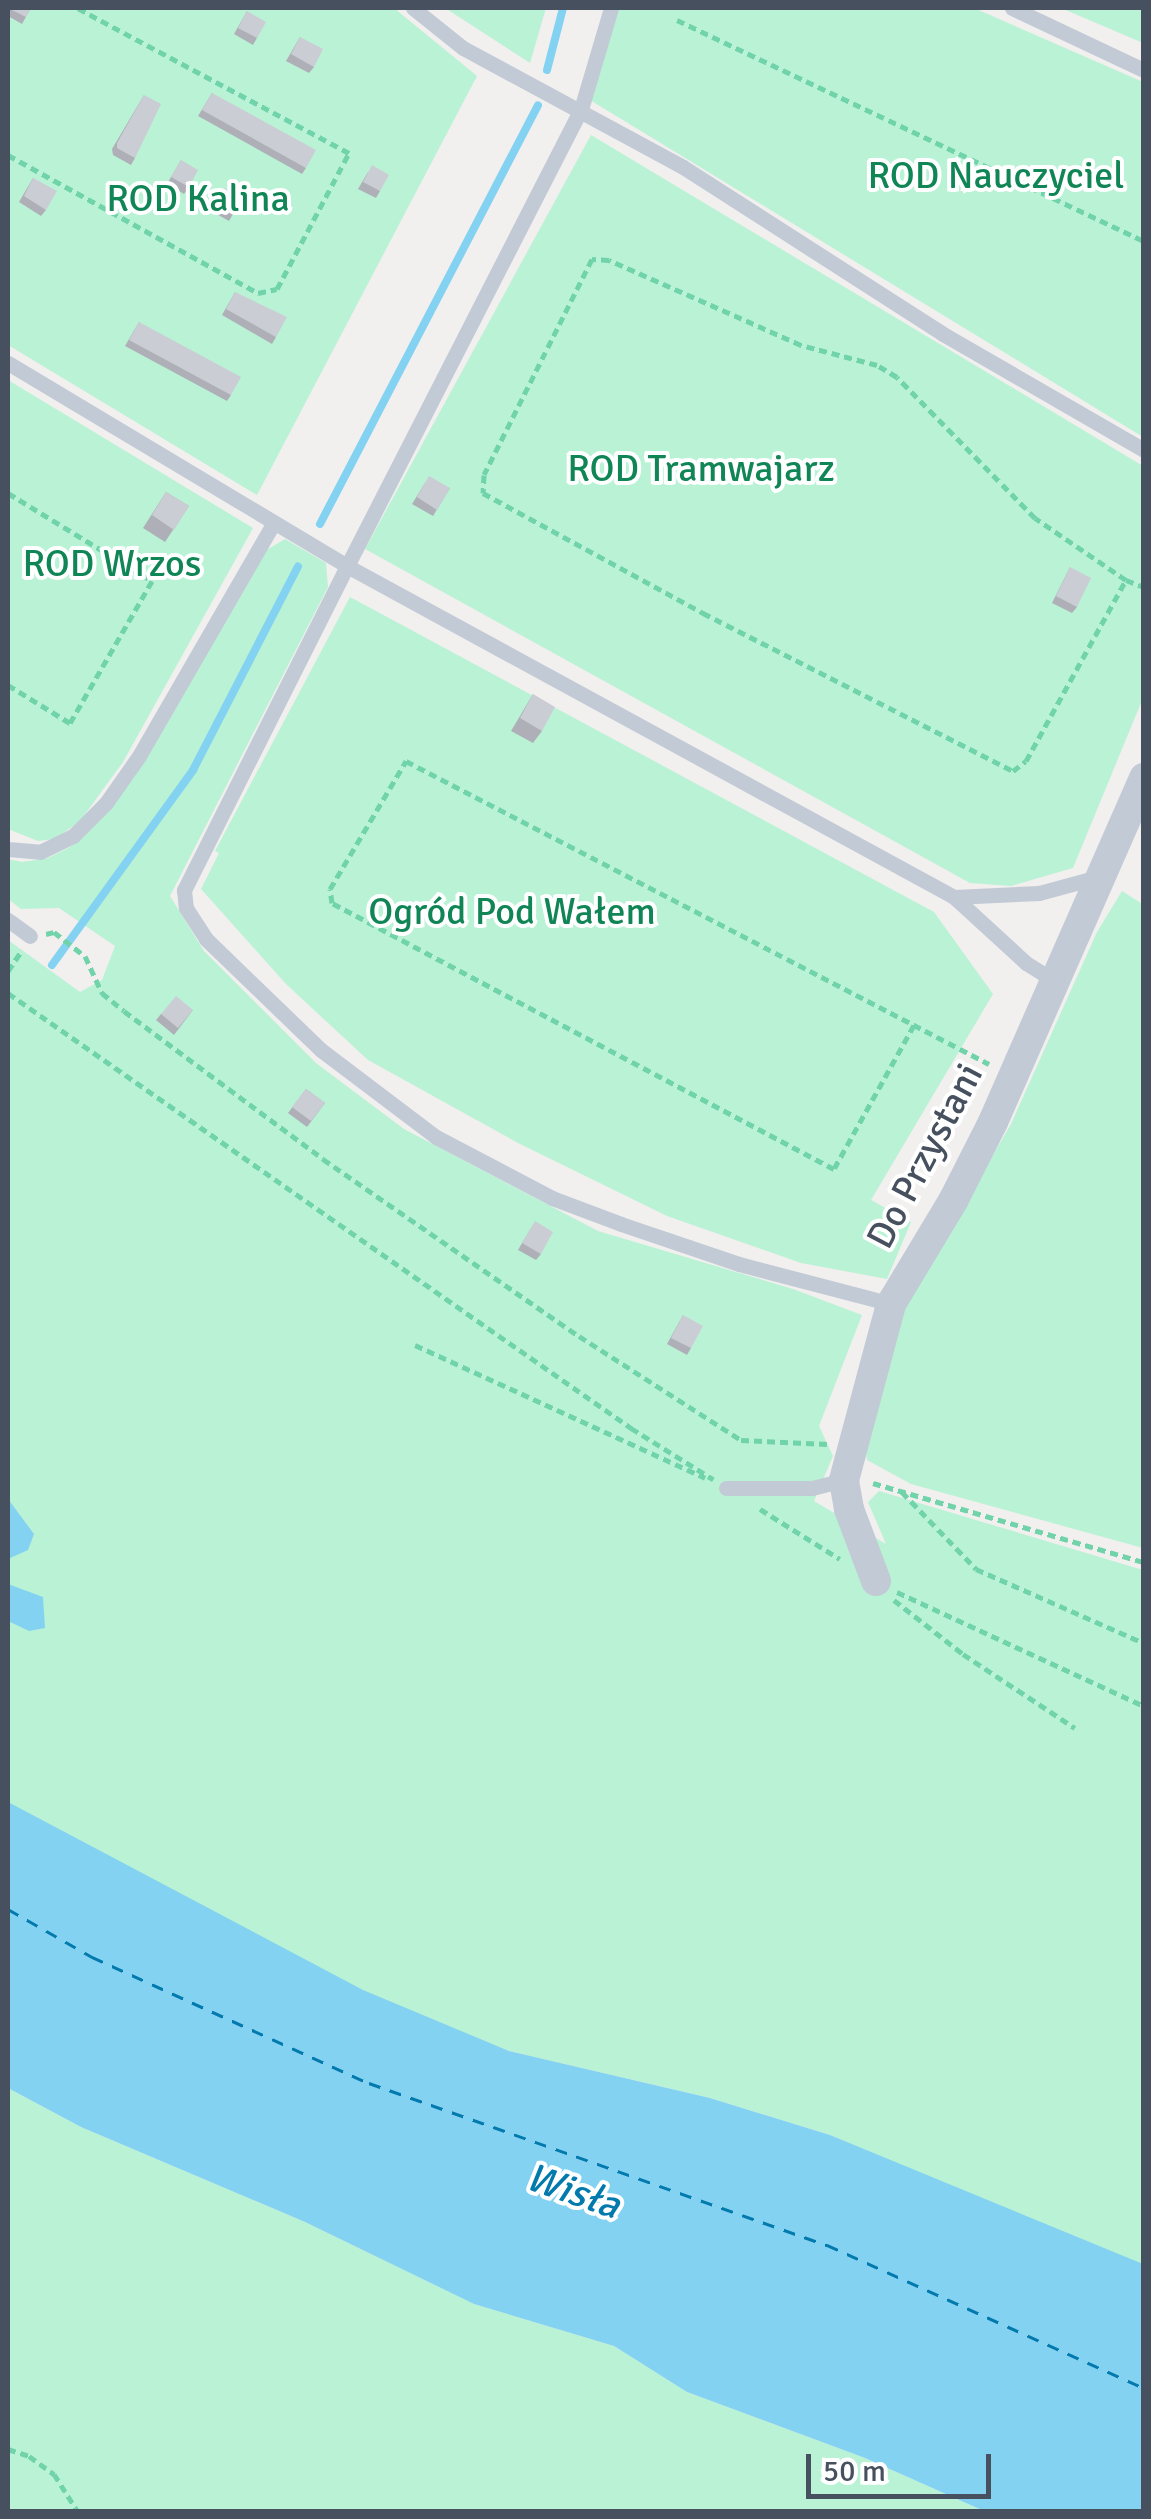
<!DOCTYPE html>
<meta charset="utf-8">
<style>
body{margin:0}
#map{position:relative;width:1151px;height:2519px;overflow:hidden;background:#f2efef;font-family:Signika,sans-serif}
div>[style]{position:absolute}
.green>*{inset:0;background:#baf2d5}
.water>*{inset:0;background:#84d2f2}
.stream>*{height:8px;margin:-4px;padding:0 4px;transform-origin:4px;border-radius:4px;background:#84d2f2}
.ferry>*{height:2.5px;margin-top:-1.25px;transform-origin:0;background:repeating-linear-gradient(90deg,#037aad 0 12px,transparent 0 22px)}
.path>*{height:5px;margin-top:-2.5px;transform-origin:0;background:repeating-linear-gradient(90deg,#70d3aa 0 8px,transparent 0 13px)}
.service>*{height:15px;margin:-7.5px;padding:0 7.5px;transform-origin:7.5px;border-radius:7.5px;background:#c2cad5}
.minor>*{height:30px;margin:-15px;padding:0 15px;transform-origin:15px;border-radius:15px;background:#c2cad5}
.wall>*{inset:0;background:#afb0b7}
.building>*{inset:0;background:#cbcdd5}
span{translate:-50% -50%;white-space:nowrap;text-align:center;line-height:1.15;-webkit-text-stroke:8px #fff;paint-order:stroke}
.park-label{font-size:38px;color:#108555}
.street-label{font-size:38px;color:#46505e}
.water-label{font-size:40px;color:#037aad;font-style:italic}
.frame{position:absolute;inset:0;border:10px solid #46505e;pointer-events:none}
.scale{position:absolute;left:806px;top:2454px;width:185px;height:45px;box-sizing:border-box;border:5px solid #46505e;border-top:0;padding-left:12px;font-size:30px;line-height:35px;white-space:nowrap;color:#46505e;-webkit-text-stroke:8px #fff;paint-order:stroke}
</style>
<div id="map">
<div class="green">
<i style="clip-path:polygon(8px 8px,394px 8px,477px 76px,257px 495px,8px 345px)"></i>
<i style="clip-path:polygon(445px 8px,546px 8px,530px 63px)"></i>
<i style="clip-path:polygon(618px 8px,974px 8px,1143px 82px,1143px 437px,590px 100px)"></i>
<i style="clip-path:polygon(1061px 8px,1143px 8px,1143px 43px)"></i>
<i style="clip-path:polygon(591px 135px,1143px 466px,1143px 698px,1073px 868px,1011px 886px,970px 883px,365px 549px)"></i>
<i style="clip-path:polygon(8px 380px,253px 528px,123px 762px,80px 821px,55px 839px,38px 841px,8px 829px)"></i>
<i style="clip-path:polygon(285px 539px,326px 563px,328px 587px,170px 896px,204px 951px,316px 1063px,404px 1129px,598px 1231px,793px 1289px,862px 1315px,819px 1426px,833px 1456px,814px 1501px,886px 1544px,868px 1502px,879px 1491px,1143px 1570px,1143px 2267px,830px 2135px,710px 2098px,509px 2051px,388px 2004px,265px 1947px,245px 1929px,122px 1866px,84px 1853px,8px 1802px,8px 940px,80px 992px,102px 980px,115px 946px,59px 908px,21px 909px,8px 899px,8px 859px,22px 862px,48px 858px,70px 847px,133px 779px,260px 554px)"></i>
<i style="clip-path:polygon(350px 597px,934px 912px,993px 994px,871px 1200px,911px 1222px,887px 1279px,801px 1263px,667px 1216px,518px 1143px,368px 1060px,286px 984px,201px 889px,219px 853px,215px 851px)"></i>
<i style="clip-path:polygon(1122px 891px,1144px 905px,1143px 1548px,911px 1484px,867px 1460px,864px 1440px,898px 1318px,1011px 1124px,1097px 932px)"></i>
<i style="clip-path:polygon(8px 2088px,81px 2127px,305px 2222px,474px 2304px,614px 2346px,687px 2392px,865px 2458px,984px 2511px,8px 2511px)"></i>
</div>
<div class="water">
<i style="clip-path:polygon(8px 1499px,34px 1534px,28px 1550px,8px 1559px)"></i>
<i style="clip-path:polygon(8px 1584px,43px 1597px,45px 1628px,29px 1631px,8px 1621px)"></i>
<i style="clip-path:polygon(8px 1802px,363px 1990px,509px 2051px,710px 2098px,830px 2135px,1143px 2264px,1143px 2511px,984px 2511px,865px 2458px,687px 2392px,614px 2346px,474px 2304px,305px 2222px,81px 2127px,8px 2088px)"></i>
</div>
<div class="stream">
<i style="left:547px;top:70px;width:64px;rotate:-75.5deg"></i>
<i style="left:320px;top:524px;width:472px;rotate:-62.5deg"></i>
<i style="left:52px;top:965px;width:241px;rotate:-54.1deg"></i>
<i style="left:193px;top:770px;width:229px;rotate:-62.7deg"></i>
</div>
<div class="ferry">
<i style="left:8px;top:1909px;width:97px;rotate:29.7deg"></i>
<i style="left:92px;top:1957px;width:304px;rotate:24.5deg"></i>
<i style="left:369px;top:2083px;width:486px;rotate:19.5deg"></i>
<i style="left:827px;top:2245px;width:348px;rotate:24.3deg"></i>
</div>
<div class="path">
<i style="left:677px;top:20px;width:517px;rotate:25.33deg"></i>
<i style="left:8px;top:155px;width:286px;rotate:28.9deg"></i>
<i style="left:258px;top:293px;width:19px;rotate:-12deg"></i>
<i style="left:277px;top:289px;width:154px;rotate:-62.1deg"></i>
<i style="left:349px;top:153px;width:307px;rotate:-151.9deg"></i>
<i style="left:8px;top:493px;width:169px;rotate:31.4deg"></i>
<i style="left:152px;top:581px;width:164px;rotate:120deg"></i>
<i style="left:70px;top:723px;width:73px;rotate:-148.5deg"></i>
<i style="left:1126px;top:580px;width:110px;rotate:-145.7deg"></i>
<i style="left:1035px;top:518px;width:197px;rotate:-134.4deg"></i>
<i style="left:897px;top:377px;width:23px;rotate:-149deg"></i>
<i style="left:877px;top:365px;width:79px;rotate:-165.3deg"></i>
<i style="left:801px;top:345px;width:210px;rotate:-156.1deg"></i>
<i style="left:609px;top:260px;width:17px;rotate:-177deg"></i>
<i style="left:592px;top:259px;width:241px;rotate:116.6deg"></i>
<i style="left:484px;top:475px;width:18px;rotate:93deg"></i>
<i style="left:483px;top:493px;width:251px;rotate:28.6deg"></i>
<i style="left:703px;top:613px;width:348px;rotate:27deg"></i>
<i style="left:1013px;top:771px;width:16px;rotate:-38deg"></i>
<i style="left:1026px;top:761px;width:207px;rotate:-61.1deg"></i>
<i style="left:1126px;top:580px;width:19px;rotate:21deg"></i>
<i style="left:46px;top:934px;width:8px;rotate:-14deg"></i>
<i style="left:54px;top:932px;width:39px;rotate:38deg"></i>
<i style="left:85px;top:956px;width:41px;rotate:65.3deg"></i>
<i style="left:102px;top:993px;width:28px;rotate:39deg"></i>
<i style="left:124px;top:1011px;width:248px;rotate:36.6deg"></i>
<i style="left:323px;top:1159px;width:311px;rotate:34.7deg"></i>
<i style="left:579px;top:1336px;width:193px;rotate:32.7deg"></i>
<i style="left:741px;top:1440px;width:86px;rotate:2.7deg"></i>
<i style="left:8px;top:971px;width:22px;rotate:-56deg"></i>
<i style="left:8px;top:993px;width:760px;rotate:34.92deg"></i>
<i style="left:631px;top:1428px;width:97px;rotate:31.9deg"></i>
<i style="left:914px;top:1025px;width:165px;rotate:119.1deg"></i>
<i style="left:834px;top:1169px;width:568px;rotate:-152.08deg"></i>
<i style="left:332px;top:903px;width:14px;rotate:-98deg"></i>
<i style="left:330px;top:889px;width:149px;rotate:-59.3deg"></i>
<i style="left:406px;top:761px;width:657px;rotate:27.46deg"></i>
<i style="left:415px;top:1345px;width:319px;rotate:24.6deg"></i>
<i style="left:873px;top:1483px;width:282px;rotate:16.3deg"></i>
<i style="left:902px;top:1492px;width:107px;rotate:46.1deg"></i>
<i style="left:976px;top:1569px;width:184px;rotate:23.8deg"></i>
<i style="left:760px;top:1509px;width:94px;rotate:32deg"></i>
<i style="left:897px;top:1592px;width:272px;rotate:24.8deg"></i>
<i style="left:894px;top:1600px;width:88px;rotate:38deg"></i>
<i style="left:963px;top:1654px;width:134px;rotate:33.5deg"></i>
<i style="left:8px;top:2449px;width:22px;rotate:18deg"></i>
<i style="left:29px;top:2456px;width:31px;rotate:36deg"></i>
<i style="left:54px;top:2474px;width:45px;rotate:57.7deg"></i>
</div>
<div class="service">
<i style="left:413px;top:8px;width:64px;rotate:38.7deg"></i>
<i style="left:463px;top:48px;width:250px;rotate:28.4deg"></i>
<i style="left:683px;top:167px;width:309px;rotate:32.7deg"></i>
<i style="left:943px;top:334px;width:232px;rotate:30deg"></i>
<i style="left:611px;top:8px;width:105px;rotate:106.5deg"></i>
<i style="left:581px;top:109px;width:513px;rotate:117.11deg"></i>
<i style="left:347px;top:566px;width:691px;rotate:28.6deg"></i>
<i style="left:954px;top:897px;width:85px;rotate:-2.7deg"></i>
<i style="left:1039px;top:893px;width:65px;rotate:-15.1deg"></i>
<i style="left:1012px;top:8px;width:146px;rotate:25.2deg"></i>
<i style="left:8px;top:363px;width:395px;rotate:30.9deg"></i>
<i style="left:347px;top:566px;width:363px;rotate:116.7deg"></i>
<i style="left:184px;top:890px;width:18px;rotate:84deg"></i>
<i style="left:186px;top:908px;width:37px;rotate:57deg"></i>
<i style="left:206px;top:939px;width:160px;rotate:44deg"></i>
<i style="left:321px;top:1050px;width:144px;rotate:37.1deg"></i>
<i style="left:436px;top:1137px;width:131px;rotate:27.7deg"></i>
<i style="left:552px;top:1198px;width:74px;rotate:20.6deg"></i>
<i style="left:621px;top:1224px;width:125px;rotate:18.7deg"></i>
<i style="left:739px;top:1264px;width:157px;rotate:14.7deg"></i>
<i style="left:8px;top:849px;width:32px;rotate:5deg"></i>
<i style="left:40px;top:852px;width:37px;rotate:-26deg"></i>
<i style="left:73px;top:836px;width:47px;rotate:-45deg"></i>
<i style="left:106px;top:803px;width:57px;rotate:-54.9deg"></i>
<i style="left:139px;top:756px;width:268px;rotate:-60deg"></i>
<i style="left:954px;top:897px;width:98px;rotate:42.5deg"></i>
<i style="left:1026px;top:963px;width:34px;rotate:32deg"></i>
<i style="left:8px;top:920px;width:27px;rotate:36deg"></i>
<i style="left:726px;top:1488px;width:86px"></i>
<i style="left:812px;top:1488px;width:33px;rotate:-14deg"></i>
</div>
<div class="minor">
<i style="left:876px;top:1581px;width:77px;rotate:-110.6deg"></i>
<i style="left:849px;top:1509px;width:29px;rotate:-100deg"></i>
<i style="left:844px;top:1480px;width:182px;rotate:-75deg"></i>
<i style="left:891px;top:1304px;width:122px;rotate:-59deg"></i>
<i style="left:954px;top:1199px;width:86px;rotate:-63.1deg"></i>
<i style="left:993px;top:1122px;width:376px;rotate:-66.3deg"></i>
</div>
<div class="wall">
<i style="clip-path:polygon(8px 8px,31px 8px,22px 24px,8px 16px)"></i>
<i style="clip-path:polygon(247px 11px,257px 38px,253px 45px,234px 34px)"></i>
<i style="clip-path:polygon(300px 37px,314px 67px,309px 73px,286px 61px)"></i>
<i style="clip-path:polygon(212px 93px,306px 168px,302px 174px,198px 116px)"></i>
<i style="clip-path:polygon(144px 95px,135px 158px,131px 165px,113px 155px,112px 149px)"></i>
<i style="clip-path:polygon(181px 160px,189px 187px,184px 194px,167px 184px)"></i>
<i style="clip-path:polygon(368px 172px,380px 191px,376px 198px,358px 189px)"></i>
<i style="clip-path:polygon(33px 178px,46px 210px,41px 216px,19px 202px)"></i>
<i style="clip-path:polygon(224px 188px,233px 214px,229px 221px,211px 211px)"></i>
<i style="clip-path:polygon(235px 292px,276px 337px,272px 344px,222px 315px)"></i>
<i style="clip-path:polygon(139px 322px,231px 395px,227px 401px,125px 346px)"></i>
<i style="clip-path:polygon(425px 483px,450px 488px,433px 516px,412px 504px)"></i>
<i style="clip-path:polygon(166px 492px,189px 506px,165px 542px,143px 528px)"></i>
<i style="clip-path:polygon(1070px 567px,1077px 607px,1072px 613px,1052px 603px)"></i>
<i style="clip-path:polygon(533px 694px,542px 731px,533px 743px,511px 731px)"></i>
<i style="clip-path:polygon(193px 1010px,174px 1035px,156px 1020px,161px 1014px)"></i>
<i style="clip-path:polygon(306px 1089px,325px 1103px,307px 1127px,288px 1113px)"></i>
<i style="clip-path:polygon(531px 1228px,541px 1254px,536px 1260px,518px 1250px)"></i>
<i style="clip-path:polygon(683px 1315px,691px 1348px,687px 1355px,667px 1344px)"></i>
</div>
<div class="building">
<i style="clip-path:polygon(8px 8px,31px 8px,26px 17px)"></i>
<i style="clip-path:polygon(247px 11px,266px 22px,257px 38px,238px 28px)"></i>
<i style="clip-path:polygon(300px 37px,323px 49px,314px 67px,291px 54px)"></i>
<i style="clip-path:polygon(212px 93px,316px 150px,306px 168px,202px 110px)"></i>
<i style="clip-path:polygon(144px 95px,161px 104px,135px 158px,117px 148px,117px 143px)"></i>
<i style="clip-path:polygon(181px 160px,198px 170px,189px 187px,171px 177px)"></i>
<i style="clip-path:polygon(372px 165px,389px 175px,380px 191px,363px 182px)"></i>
<i style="clip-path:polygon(33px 178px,57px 191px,46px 210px,24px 196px)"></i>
<i style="clip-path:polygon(224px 188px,242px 198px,233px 214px,215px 204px)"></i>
<i style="clip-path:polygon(235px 292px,287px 317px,276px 337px,226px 309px)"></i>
<i style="clip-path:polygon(139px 322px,241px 377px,231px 395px,129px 340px)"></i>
<i style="clip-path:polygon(429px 476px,450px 488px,437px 510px,417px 497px)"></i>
<i style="clip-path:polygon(166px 492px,189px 506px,174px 530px,152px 515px)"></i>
<i style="clip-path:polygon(1070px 567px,1091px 578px,1077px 607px,1056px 596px)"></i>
<i style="clip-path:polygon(533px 694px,555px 707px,542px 731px,520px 718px)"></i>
<i style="clip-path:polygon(176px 996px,193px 1010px,178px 1028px,161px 1014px)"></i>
<i style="clip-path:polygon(306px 1089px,325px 1103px,311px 1121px,292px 1107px)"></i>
<i style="clip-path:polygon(535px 1221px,553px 1232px,541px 1254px,522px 1243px)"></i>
<i style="clip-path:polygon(683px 1315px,703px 1326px,691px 1348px,671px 1338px)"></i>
</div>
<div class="park-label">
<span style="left:996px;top:176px">ROD Nauczyciel</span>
<span style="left:198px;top:199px">ROD Kalina</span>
<span style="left:701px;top:469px">ROD Tramwajarz</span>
<span style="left:112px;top:564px">ROD Wrzos</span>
<span style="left:512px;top:912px">Ogród Pod Wałem</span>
</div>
<div class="street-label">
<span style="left:925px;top:1156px;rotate:-62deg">Do Przystani</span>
</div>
<div class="water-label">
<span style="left:573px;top:2191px;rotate:19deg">Wisła</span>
</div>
<div class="frame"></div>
<div class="scale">50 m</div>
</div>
